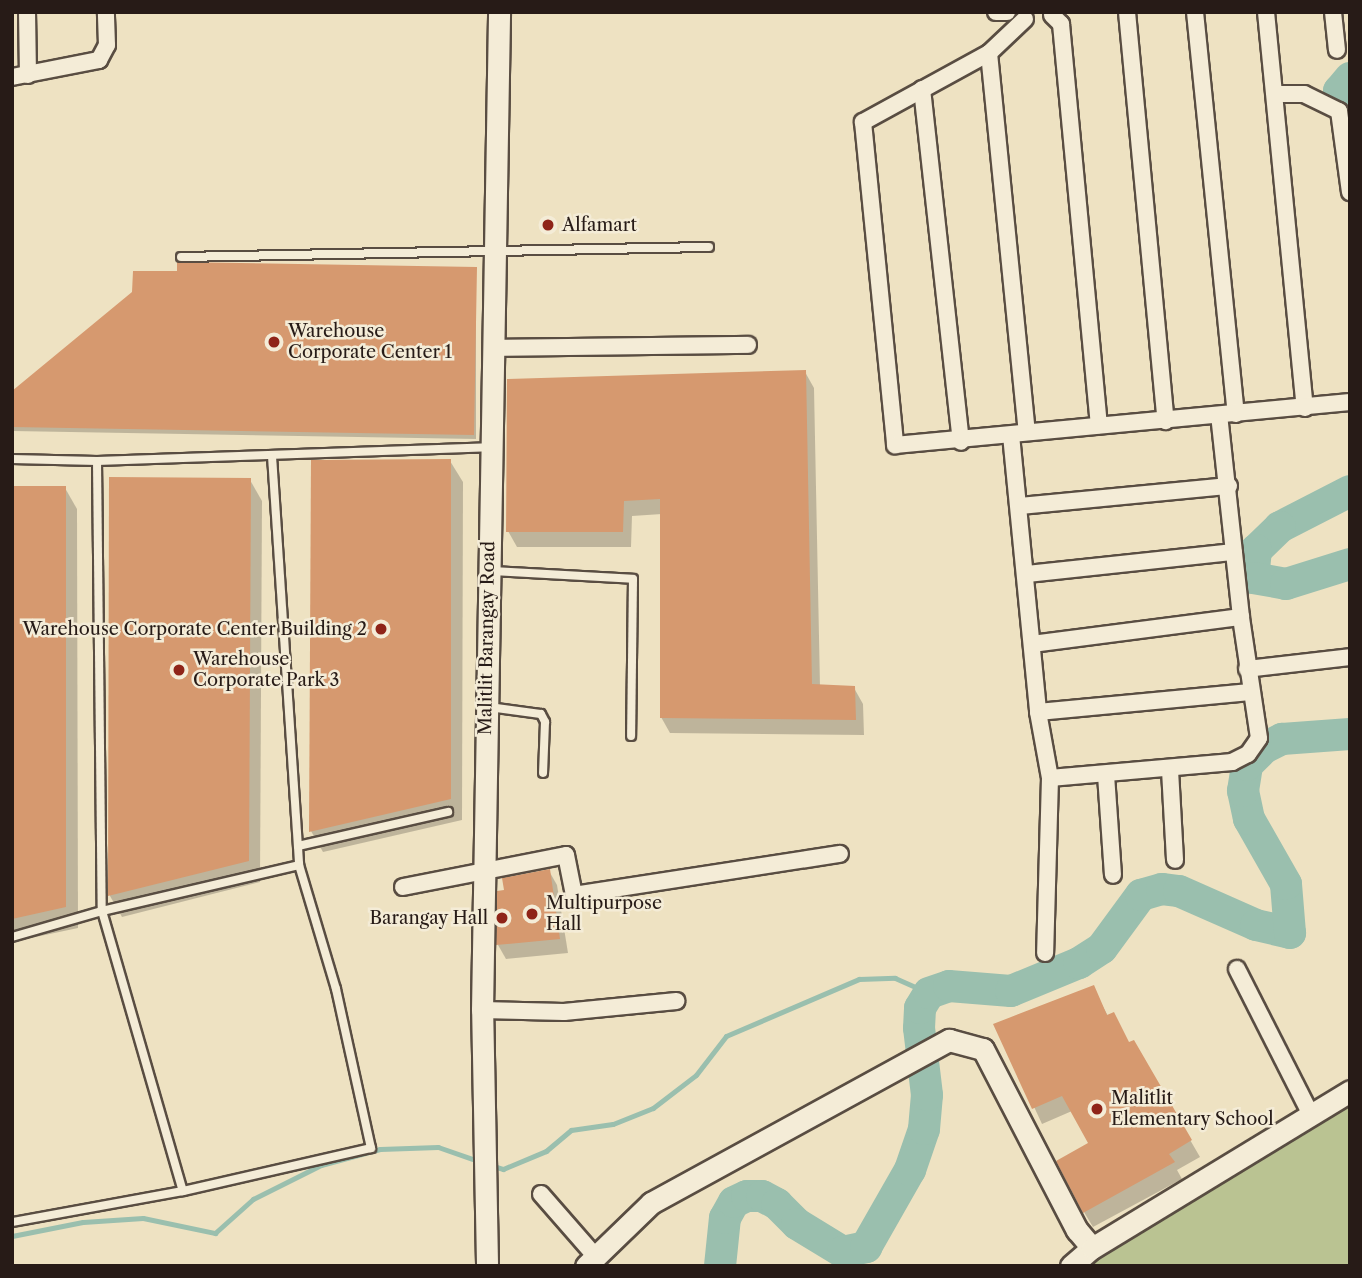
<!DOCTYPE html>
<style>
body{margin:0}
#map{position:relative;width:1362px;height:1278px;overflow:hidden;background:#eee2c2;font-family:"Libre Caslon Text",serif}
div>[style]{position:absolute}
.green>*{inset:0;background:#bac392}
.shadow>*{inset:0;background:#0003}
.stream>*{height:5px;margin:-2.5px;padding:0 2.5px;transform-origin:2.5px;border-radius:2.5px;background:#9abfae}
.river>*{height:32px;margin:-16px;padding:0 16px;transform-origin:16px;border-radius:16px;background:#9abfae}
.building>*{inset:0;background:#d6996f}
.roads{filter:drop-shadow(2px 0 #594d42) drop-shadow(-2px 0 #594d42) drop-shadow(0 2px #594d42) drop-shadow(0 -2px #594d42)}
.service>*{height:8px;margin:-4px;padding:0 4px;transform-origin:4px;border-radius:4px;background:#f4ecd7}
.minor>*{height:16px;margin:-8px;padding:0 8px;transform-origin:8px;border-radius:8px;background:#f4ecd7}
.tertiary>*{height:21px;margin:-10.5px;padding:0 10.5px;transform-origin:10.5px;border-radius:10.5px;background:#f4ecd7}
.dots>*{width:19px;height:19px;translate:-50% -50%;box-sizing:border-box;border:4px solid #f4ecd7;border-radius:50%}
span{translate:-50% -50%;white-space:nowrap;text-align:center;line-height:1.15;-webkit-text-stroke:5px #f4ecd7;paint-order:stroke}
.poi-label{font-size:18px;color:#271b17}
.left{translate:0 -50%;text-align:left}
.right{translate:-100% -50%;text-align:right}
.street-label{font-size:18px;color:#271b17}
.frame{position:absolute;inset:0;border:14px solid #271b17;pointer-events:none}
</style>
<div id="map">
<div class="green">
<i style="clip-path:polygon(1350px 1096px,1350px 1266px,1073px 1266px)"></i>
</div>
<div class="shadow">
<i style="clip-path:polygon(476px 269px,476px 439px,12px 431px,12px 393px)"></i>
<i style="clip-path:polygon(805px 372px,814px 388px,820px 686px,854px 688px,863px 704px,864px 735px,670px 733px,661px 717px,662px 514px,632px 516px,631px 547px,517px 547px,508px 531px)"></i>
<i style="clip-path:polygon(450px 461px,463px 482px,462px 820px,323px 852px,311px 831px)"></i>
<i style="clip-path:polygon(250px 480px,262px 501px,260px 882px,122px 917px,110px 896px,109px 775px)"></i>
<i style="clip-path:polygon(12px 488px,65px 488px,77px 509px,78px 928px,12px 942px)"></i>
<i style="clip-path:polygon(549px 871px,557px 885px,568px 953px,506px 959px,498px 945px)"></i>
<i style="clip-path:polygon(1093px 988px,1108px 1016px,1129px 1044px,1133px 1042px,1200px 1157px,1177px 1170px,1182px 1179px,1093px 1227px,1084px 1212px,1090px 1144px,1072px 1111px,1042px 1124px,996px 1025px)"></i>
</div>
<div class="stream">
<i style="left:490px;top:1165px;width:14px;rotate:17deg"></i>
<i style="left:503px;top:1169px;width:47px;rotate:-22.7deg"></i>
<i style="left:546px;top:1151px;width:33px;rotate:-40deg"></i>
<i style="left:571px;top:1130px;width:42px;rotate:-8.1deg"></i>
<i style="left:613px;top:1124px;width:43px;rotate:-21.8deg"></i>
<i style="left:653px;top:1108px;width:54px;rotate:-37.5deg"></i>
<i style="left:696px;top:1075px;width:49px;rotate:-52.4deg"></i>
<i style="left:726px;top:1036px;width:145px;rotate:-23.2deg"></i>
<i style="left:859px;top:979px;width:36px;rotate:-2deg"></i>
<i style="left:895px;top:978px;width:37px;rotate:24deg"></i>
<i style="left:12px;top:1236px;width:72px;rotate:-11.2deg"></i>
<i style="left:83px;top:1222px;width:60px;rotate:-3.8deg"></i>
<i style="left:143px;top:1218px;width:74px;rotate:11.8deg"></i>
<i style="left:215px;top:1233px;width:51px;rotate:-41.8deg"></i>
<i style="left:253px;top:1199px;width:76px;rotate:-26.6deg"></i>
<i style="left:321px;top:1165px;width:61px;rotate:-15.2deg"></i>
<i style="left:380px;top:1149px;width:58px;rotate:-2deg"></i>
<i style="left:438px;top:1147px;width:46px;rotate:19.2deg"></i>
</div>
<div class="river">
<i style="left:1350px;top:78px;width:17px;rotate:130deg"></i>
<i style="left:1339px;top:91px;width:26px;rotate:65deg"></i>
<i style="left:1350px;top:491px;width:79px;rotate:152.8deg"></i>
<i style="left:1280px;top:527px;width:33px;rotate:136deg"></i>
<i style="left:1256px;top:550px;width:28px;rotate:96deg"></i>
<i style="left:1253px;top:578px;width:34px;rotate:10deg"></i>
<i style="left:1286px;top:584px;width:67px;rotate:-17.4deg"></i>
<i style="left:720px;top:1266px;width:48px;rotate:-84.1deg"></i>
<i style="left:725px;top:1218px;width:18px;rotate:-61deg"></i>
<i style="left:734px;top:1202px;width:14px;rotate:-25deg"></i>
<i style="left:747px;top:1196px;width:15px"></i>
<i style="left:762px;top:1196px;width:17px;rotate:28deg"></i>
<i style="left:777px;top:1204px;width:28px;rotate:45deg"></i>
<i style="left:797px;top:1224px;width:54px;rotate:31.3deg"></i>
<i style="left:843px;top:1252px;width:24px;rotate:-12deg"></i>
<i style="left:866px;top:1247px;width:89px;rotate:-60.3deg"></i>
<i style="left:910px;top:1170px;width:43px;rotate:-71.1deg"></i>
<i style="left:924px;top:1129px;width:34px;rotate:-85deg"></i>
<i style="left:927px;top:1095px;width:67px;rotate:-96.8deg"></i>
<i style="left:919px;top:1028px;width:20px;rotate:-87deg"></i>
<i style="left:920px;top:1008px;width:17px;rotate:-59deg"></i>
<i style="left:929px;top:993px;width:21px;rotate:-19deg"></i>
<i style="left:949px;top:986px;width:62px;rotate:4.6deg"></i>
<i style="left:1011px;top:991px;width:74px;rotate:-22.4deg"></i>
<i style="left:1079px;top:963px;width:27px;rotate:-33deg"></i>
<i style="left:1102px;top:948px;width:66px;rotate:-53.7deg"></i>
<i style="left:1141px;top:895px;width:22px;rotate:-16deg"></i>
<i style="left:1162px;top:889px;width:17px;rotate:7deg"></i>
<i style="left:1179px;top:891px;width:84px;rotate:23.8deg"></i>
<i style="left:1256px;top:925px;width:35px;rotate:13deg"></i>
<i style="left:1290px;top:933px;width:49px;rotate:-94.7deg"></i>
<i style="left:1286px;top:884px;width:75px;rotate:-119.6deg"></i>
<i style="left:1249px;top:819px;width:29px;rotate:-102deg"></i>
<i style="left:1243px;top:791px;width:26px;rotate:-81deg"></i>
<i style="left:1247px;top:765px;width:24px;rotate:-45deg"></i>
<i style="left:1264px;top:748px;width:20px;rotate:-27deg"></i>
<i style="left:1282px;top:739px;width:68px;rotate:-4.2deg"></i>
</div>
<div class="building">
<i style="clip-path:polygon(177px 262px,477px 267px,474px 435px,12px 427px,12px 391px,132px 292px,133px 271px,177px 271px)"></i>
<i style="clip-path:polygon(806px 370px,812px 684px,855px 686px,856px 720px,660px 718px,660px 499px,624px 501px,623px 532px,506px 532px,507px 379px)"></i>
<i style="clip-path:polygon(451px 459px,451px 799px,309px 832px,311px 460px)"></i>
<i style="clip-path:polygon(109px 477px,251px 478px,249px 861px,108px 896px)"></i>
<i style="clip-path:polygon(12px 486px,66px 486px,66px 907px,12px 919px)"></i>
<i style="clip-path:polygon(550px 869px,560px 939px,496px 945px,497px 891px,504px 890px,502px 878px)"></i>
<i style="clip-path:polygon(1094px 985px,1107px 1015px,1114px 1012px,1129px 1042px,1134px 1040px,1192px 1140px,1169px 1154px,1175px 1162px,1083px 1213px,1056px 1161px,1088px 1143px,1062px 1096px,1032px 1109px,993px 1024px)"></i>
</div>
<div class="roads">
<div class="service">
<i style="left:181px;top:257px;width:528px;rotate:-1.09deg"></i>
<i style="left:272px;top:456px;width:410px;rotate:86.2deg"></i>
<i style="left:12px;top:459px;width:85px;rotate:1.3deg"></i>
<i style="left:97px;top:461px;width:392px;rotate:-2deg"></i>
<i style="left:97px;top:461px;width:450px;rotate:89.4deg"></i>
<i style="left:102px;top:911px;width:291px;rotate:73.9deg"></i>
<i style="left:492px;top:571px;width:141px;rotate:3.2deg"></i>
<i style="left:633px;top:579px;width:157px;rotate:90.7deg"></i>
<i style="left:489px;top:707px;width:52px;rotate:7.7deg"></i>
<i style="left:541px;top:714px;width:9px;rotate:63deg"></i>
<i style="left:545px;top:722px;width:51px;rotate:92.2deg"></i>
<i style="left:298px;top:846px;width:154px;rotate:-12.8deg"></i>
<i style="left:12px;top:937px;width:94px;rotate:-16.1deg"></i>
<i style="left:102px;top:911px;width:202px;rotate:-13.1deg"></i>
<i style="left:299px;top:865px;width:129px;rotate:73.4deg"></i>
<i style="left:336px;top:989px;width:163px;rotate:77.6deg"></i>
<i style="left:371px;top:1148px;width:193px;rotate:167.1deg"></i>
<i style="left:183px;top:1191px;width:174px;rotate:169.7deg"></i>
</div>
<div class="minor">
<i style="left:27px;top:12px;width:63px;rotate:89.1deg"></i>
<i style="left:996px;top:12px;width:11px"></i>
<i style="left:1127px;top:12px;width:411px;rotate:84.6deg"></i>
<i style="left:1195px;top:12px;width:404px;rotate:84.2deg"></i>
<i style="left:1266px;top:12px;width:398px;rotate:84.4deg"></i>
<i style="left:1333px;top:12px;width:38px;rotate:84deg"></i>
<i style="left:1052px;top:15px;width:13px;rotate:45deg"></i>
<i style="left:1061px;top:24px;width:403px;rotate:84.6deg"></i>
<i style="left:1025px;top:19px;width:50px;rotate:136.6deg"></i>
<i style="left:989px;top:53px;width:144px;rotate:151.3deg"></i>
<i style="left:863px;top:122px;width:325px;rotate:84.3deg"></i>
<i style="left:895px;top:445px;width:457px;rotate:-5.4deg"></i>
<i style="left:989px;top:53px;width:380px;rotate:84.3deg"></i>
<i style="left:12px;top:77px;width:89px;rotate:-11.1deg"></i>
<i style="left:99px;top:60px;width:17px;rotate:-62deg"></i>
<i style="left:107px;top:45px;width:33px;rotate:-92deg"></i>
<i style="left:922px;top:89px;width:355px;rotate:83.7deg"></i>
<i style="left:1276px;top:94px;width:28px"></i>
<i style="left:1304px;top:94px;width:39px;rotate:26deg"></i>
<i style="left:1339px;top:111px;width:82px;rotate:82.3deg"></i>
<i style="left:493px;top:348px;width:255px;rotate:-0.7deg"></i>
<i style="left:1011px;top:435px;width:278px;rotate:84.4deg"></i>
<i style="left:1038px;top:712px;width:67px;rotate:79.7deg"></i>
<i style="left:1050px;top:778px;width:175px;rotate:91.6deg"></i>
<i style="left:1020px;top:506px;width:210px;rotate:-5.5deg"></i>
<i style="left:1027px;top:574px;width:208px;rotate:-6.1deg"></i>
<i style="left:1032px;top:644px;width:211px;rotate:-7.4deg"></i>
<i style="left:1247px;top:669px;width:104px;rotate:-6.6deg"></i>
<i style="left:1038px;top:712px;width:213px;rotate:-5.4deg"></i>
<i style="left:1170px;top:770px;width:90px;rotate:86.8deg"></i>
<i style="left:1106px;top:775px;width:100px;rotate:86deg"></i>
<i style="left:1050px;top:778px;width:183px;rotate:-5deg"></i>
<i style="left:1232px;top:762px;width:18px;rotate:-27deg"></i>
<i style="left:1248px;top:754px;width:19px;rotate:-55deg"></i>
<i style="left:1259px;top:738px;width:122px;rotate:-98.5deg"></i>
<i style="left:1241px;top:617px;width:203px;rotate:-96.2deg"></i>
<i style="left:403px;top:887px;width:166px;rotate:-11.1deg"></i>
<i style="left:566px;top:855px;width:41px;rotate:78.7deg"></i>
<i style="left:574px;top:895px;width:269px;rotate:-8.8deg"></i>
<i style="left:1237px;top:969px;width:164px;rotate:63.1deg"></i>
<i style="left:482px;top:1010px;width:82px;rotate:1.4deg"></i>
<i style="left:564px;top:1012px;width:113px;rotate:-5.6deg"></i>
<i style="left:541px;top:1194px;width:82px;rotate:48.9deg"></i>
</div>
<div class="tertiary">
<i style="left:487px;top:1263px;width:253px;rotate:-91.1deg"></i>
<i style="left:482px;top:1010px;width:998px;rotate:-89.02deg"></i>
<i style="left:586px;top:1266px;width:91px;rotate:-44.1deg"></i>
<i style="left:651px;top:1203px;width:340px;rotate:-28.7deg"></i>
<i style="left:949px;top:1040px;width:35px;rotate:15deg"></i>
<i style="left:983px;top:1049px;width:204px;rotate:62.6deg"></i>
<i style="left:1077px;top:1230px;width:23px;rotate:50deg"></i>
<i style="left:1071px;top:1266px;width:28px;rotate:-41deg"></i>
<i style="left:1092px;top:1248px;width:302px;rotate:-31.3deg"></i>
</div>
</div>
<div class="dots">
<i style="left:548px;top:225px;background:#8f2418"></i>
<i style="left:274px;top:342px;background:#8f2418"></i>
<i style="left:381px;top:629px;background:#8f2418"></i>
<i style="left:179px;top:670px;background:#8f2418"></i>
<i style="left:532px;top:914px;background:#8f2418"></i>
<i style="left:502px;top:918px;background:#8f2418"></i>
<i style="left:1097px;top:1109px;background:#8f2418"></i>
</div>
<div class="poi-label">
<span class="left" style="left:562px;top:225px">Alfamart</span>
<span class="left" style="left:288px;top:342px">Warehouse<br>Corporate Center 1</span>
<span class="right" style="left:367px;top:629px">Warehouse Corporate Center Building 2</span>
<span class="left" style="left:193px;top:670px">Warehouse<br>Corporate Park 3</span>
<span class="left" style="left:546px;top:914px">Multipurpose<br>Hall</span>
<span class="right" style="left:488px;top:918px">Barangay Hall</span>
<span class="left" style="left:1111px;top:1109px">Malitlit<br>Elementary School</span>
</div>
<div class="street-label">
<span style="left:487px;top:638px;rotate:-89deg">Malitlit Barangay Road</span>
</div>
<div class="frame"></div>
</div>
